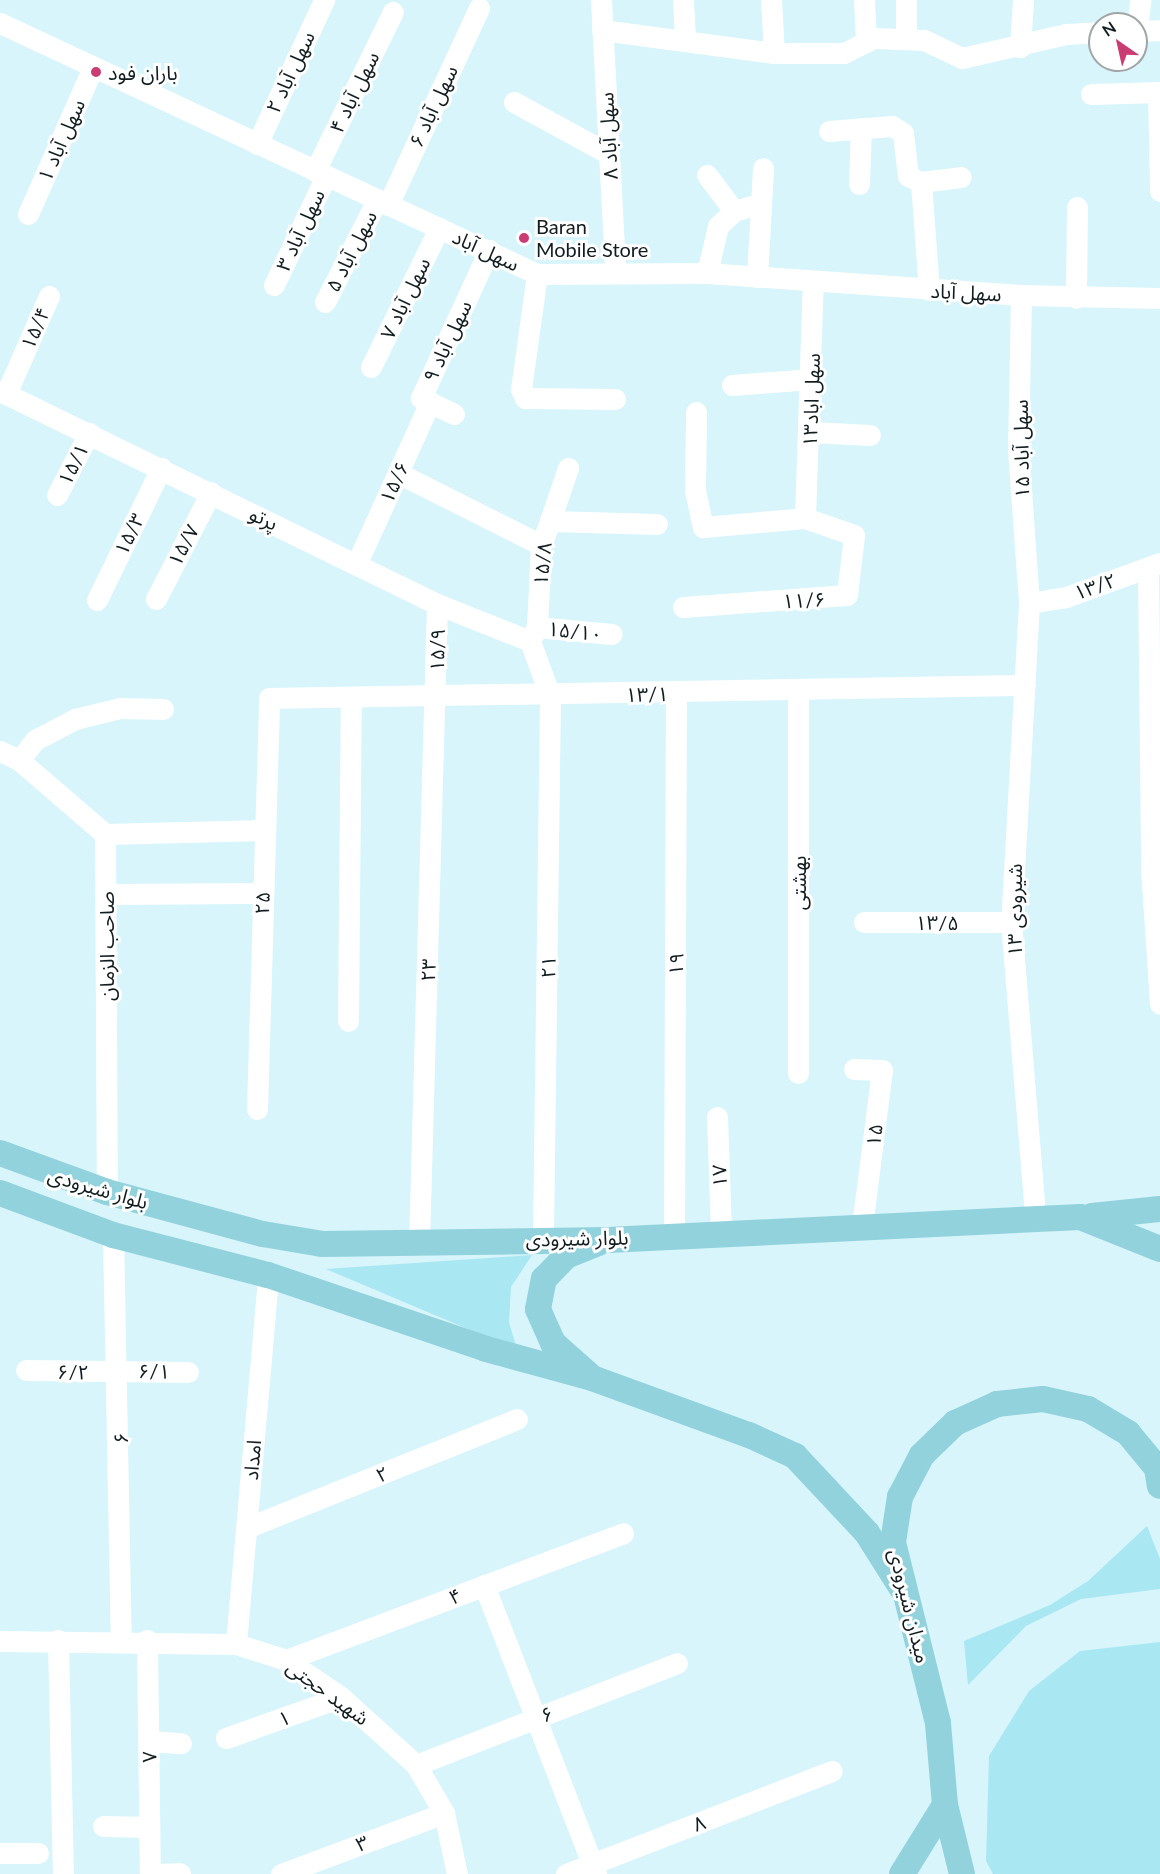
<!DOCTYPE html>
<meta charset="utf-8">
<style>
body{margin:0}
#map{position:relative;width:1160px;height:1874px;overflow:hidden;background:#d7f5fb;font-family:Lato,"Noto Sans Arabic",sans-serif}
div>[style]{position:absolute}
.green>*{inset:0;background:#a9e7f3}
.minor>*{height:21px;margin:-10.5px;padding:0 10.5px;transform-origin:10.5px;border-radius:10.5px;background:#fff}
.major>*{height:26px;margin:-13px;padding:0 13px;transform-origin:13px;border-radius:13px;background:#92d2dd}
.dots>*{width:16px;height:16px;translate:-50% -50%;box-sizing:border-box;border:3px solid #fff;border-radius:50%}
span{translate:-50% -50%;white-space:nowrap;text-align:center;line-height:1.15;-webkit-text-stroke:6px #fff;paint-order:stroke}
.poi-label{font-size:20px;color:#121d20}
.left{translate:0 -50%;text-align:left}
.street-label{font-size:20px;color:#121d20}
.north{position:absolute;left:1088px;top:12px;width:60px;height:60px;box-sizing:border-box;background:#fff;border:2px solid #a0a5a6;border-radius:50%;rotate:326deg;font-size:16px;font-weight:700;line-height:24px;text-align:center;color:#121d20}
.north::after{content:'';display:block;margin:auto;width:21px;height:27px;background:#c93d72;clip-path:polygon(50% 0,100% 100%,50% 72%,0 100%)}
</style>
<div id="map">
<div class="green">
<i style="clip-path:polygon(532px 1255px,511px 1287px,509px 1322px,517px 1350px,326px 1269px)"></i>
<i style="clip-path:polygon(1147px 1526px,1160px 1559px,1160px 1589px,1081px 1599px,1026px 1626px,968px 1685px,964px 1641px,1050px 1605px,1088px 1581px)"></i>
<i style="clip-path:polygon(1160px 1642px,1160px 1874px,993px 1874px,986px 1861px,989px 1756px,1029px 1691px,1080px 1651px)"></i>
</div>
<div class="minor">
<i style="left:601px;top:0;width:271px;rotate:87deg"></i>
<i style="left:683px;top:0;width:37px;rotate:87deg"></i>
<i style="left:771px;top:0;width:53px;rotate:86.8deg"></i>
<i style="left:864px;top:0;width:42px;rotate:87.3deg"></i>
<i style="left:906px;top:0;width:39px;rotate:90deg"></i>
<i style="left:0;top:23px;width:593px;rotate:25.05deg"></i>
<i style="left:537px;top:274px;width:170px;rotate:-0.3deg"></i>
<i style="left:707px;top:273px;width:315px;rotate:4deg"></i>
<i style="left:1021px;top:295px;width:139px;rotate:1.2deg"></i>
<i style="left:602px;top:30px;width:174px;rotate:7.6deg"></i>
<i style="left:774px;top:53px;width:70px"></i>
<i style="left:844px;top:53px;width:34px;rotate:-27deg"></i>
<i style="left:874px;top:38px;width:50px;rotate:2.3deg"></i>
<i style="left:924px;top:40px;width:42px;rotate:25.3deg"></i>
<i style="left:962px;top:58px;width:107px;rotate:-13deg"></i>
<i style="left:1066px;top:34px;width:34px;rotate:-3deg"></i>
<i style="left:1136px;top:31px;width:24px;rotate:-2deg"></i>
<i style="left:1137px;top:31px;width:31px;rotate:-84deg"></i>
<i style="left:1020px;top:47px;width:47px;rotate:-86.3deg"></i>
<i style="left:1158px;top:92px;width:99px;rotate:88.8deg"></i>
<i style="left:1091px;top:94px;width:69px;rotate:-1.7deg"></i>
<i style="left:514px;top:102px;width:108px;rotate:28.7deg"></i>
<i style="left:829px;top:131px;width:63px;rotate:-4.5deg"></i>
<i style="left:892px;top:126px;width:13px;rotate:32deg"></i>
<i style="left:903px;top:133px;width:43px;rotate:83.4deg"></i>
<i style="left:908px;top:176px;width:14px;rotate:25deg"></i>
<i style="left:921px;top:182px;width:108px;rotate:85.8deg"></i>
<i style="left:257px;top:144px;width:159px;rotate:-65deg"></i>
<i style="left:315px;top:171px;width:177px;rotate:-63.9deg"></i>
<i style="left:707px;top:175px;width:45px;rotate:53.1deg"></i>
<i style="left:921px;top:182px;width:40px;rotate:-7.1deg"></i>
<i style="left:859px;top:184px;width:56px;rotate:-88deg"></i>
<i style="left:388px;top:205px;width:217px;rotate:-65.2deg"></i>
<i style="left:28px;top:214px;width:161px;rotate:-66.1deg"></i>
<i style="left:707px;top:273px;width:48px;rotate:-76.8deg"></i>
<i style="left:718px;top:226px;width:22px;rotate:-43deg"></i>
<i style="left:734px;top:211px;width:25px;rotate:-16deg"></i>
<i style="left:537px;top:274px;width:116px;rotate:97.9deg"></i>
<i style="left:521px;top:389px;width:10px;rotate:66deg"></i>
<i style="left:525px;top:398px;width:90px;rotate:0.6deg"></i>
<i style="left:757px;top:277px;width:109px;rotate:-86.8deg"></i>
<i style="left:274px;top:285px;width:121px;rotate:-64.5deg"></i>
<i style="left:1021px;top:295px;width:154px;rotate:91.1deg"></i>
<i style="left:1018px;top:449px;width:154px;rotate:85.9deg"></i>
<i style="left:1029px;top:603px;width:320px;rotate:93.2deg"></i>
<i style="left:1011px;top:922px;width:296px;rotate:85.3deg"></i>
<i style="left:1076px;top:298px;width:91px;rotate:-89.4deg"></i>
<i style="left:325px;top:302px;width:114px;rotate:-63deg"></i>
<i style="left:371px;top:367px;width:155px;rotate:-63.9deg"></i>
<i style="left:732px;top:385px;width:80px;rotate:-4.3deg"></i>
<i style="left:0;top:391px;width:486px;rotate:26deg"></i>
<i style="left:437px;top:604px;width:100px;rotate:21.7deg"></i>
<i style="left:6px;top:394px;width:107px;rotate:-66.3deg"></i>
<i style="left:696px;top:412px;width:78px;rotate:90.7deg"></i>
<i style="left:695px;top:490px;width:38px;rotate:78deg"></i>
<i style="left:703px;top:527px;width:102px;rotate:-5deg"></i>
<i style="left:454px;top:414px;width:37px;rotate:-154deg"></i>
<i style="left:421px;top:398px;width:163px;rotate:-65.3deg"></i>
<i style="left:811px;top:432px;width:59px;rotate:2.9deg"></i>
<i style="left:398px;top:473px;width:160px;rotate:26.7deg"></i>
<i style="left:57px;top:495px;width:70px;rotate:-62.7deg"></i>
<i style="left:805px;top:518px;width:236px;rotate:-88.1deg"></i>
<i style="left:550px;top:521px;width:56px;rotate:-71.2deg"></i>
<i style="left:357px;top:563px;width:177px;rotate:-65.6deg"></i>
<i style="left:1148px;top:568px;width:300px;rotate:89.4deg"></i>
<i style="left:1151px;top:868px;width:136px;rotate:86.2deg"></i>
<i style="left:156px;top:599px;width:120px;rotate:-62.8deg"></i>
<i style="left:97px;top:600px;width:147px;rotate:-64.1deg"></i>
<i style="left:1029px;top:603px;width:37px;rotate:-9deg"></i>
<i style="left:1066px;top:597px;width:100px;rotate:-19.9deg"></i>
<i style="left:683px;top:607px;width:164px;rotate:-4.2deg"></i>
<i style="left:847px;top:595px;width:60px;rotate:-83.3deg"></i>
<i style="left:854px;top:535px;width:52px;rotate:-160.9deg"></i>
<i style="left:537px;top:627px;width:75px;rotate:5.3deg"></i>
<i style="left:530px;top:641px;width:59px;rotate:70deg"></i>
<i style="left:550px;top:696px;width:541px;rotate:90.74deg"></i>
<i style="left:530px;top:641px;width:16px;rotate:-63deg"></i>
<i style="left:537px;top:627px;width:82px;rotate:-87.2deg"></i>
<i style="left:541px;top:545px;width:26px;rotate:-69deg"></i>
<i style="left:550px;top:521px;width:107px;rotate:1.6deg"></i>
<i style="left:0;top:751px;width:21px;rotate:25deg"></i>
<i style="left:19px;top:760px;width:113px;rotate:40.7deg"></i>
<i style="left:105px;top:834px;width:358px;rotate:89.7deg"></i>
<i style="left:19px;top:760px;width:26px;rotate:-51deg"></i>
<i style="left:35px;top:740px;width:45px;rotate:-27.7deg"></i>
<i style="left:75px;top:719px;width:46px;rotate:-13.7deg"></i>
<i style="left:120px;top:708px;width:43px;rotate:1.3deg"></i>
<i style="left:105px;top:834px;width:159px;rotate:-1.4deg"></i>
<i style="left:106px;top:894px;width:156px;rotate:-0.4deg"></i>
<i style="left:864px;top:922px;width:147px"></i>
<i style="left:348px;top:1021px;width:323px;rotate:-89.5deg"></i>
<i style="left:854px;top:1069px;width:28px;rotate:2deg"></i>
<i style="left:882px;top:1070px;width:158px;rotate:97.3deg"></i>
<i style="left:798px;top:1073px;width:380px;rotate:-90deg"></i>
<i style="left:257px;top:1109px;width:411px;rotate:-88.3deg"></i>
<i style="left:269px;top:698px;width:756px;rotate:-0.99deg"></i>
<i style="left:717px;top:1117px;width:117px;rotate:88deg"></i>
<i style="left:674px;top:1234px;width:540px;rotate:-89.79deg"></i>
<i style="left:113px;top:1235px;width:405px;rotate:88.9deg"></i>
<i style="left:419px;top:1243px;width:639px;rotate:-88.39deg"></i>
<i style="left:26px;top:1370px;width:162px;rotate:0.7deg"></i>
<i style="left:246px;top:1528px;width:292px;rotate:-21.9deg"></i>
<i style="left:484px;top:1585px;width:310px;rotate:68.8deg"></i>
<i style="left:58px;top:1640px;width:234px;rotate:88.8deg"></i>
<i style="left:147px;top:1640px;width:234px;rotate:89.3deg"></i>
<i style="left:0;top:1641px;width:236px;rotate:0.7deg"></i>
<i style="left:236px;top:1644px;width:52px;rotate:17.7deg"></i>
<i style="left:286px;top:1660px;width:66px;rotate:33.9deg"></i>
<i style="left:341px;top:1697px;width:101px;rotate:42.2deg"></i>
<i style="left:416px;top:1765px;width:56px;rotate:59.7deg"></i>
<i style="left:444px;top:1813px;width:62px;rotate:78deg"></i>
<i style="left:236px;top:1644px;width:370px;rotate:-85deg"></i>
<i style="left:286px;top:1660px;width:360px;rotate:-20.6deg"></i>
<i style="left:226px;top:1738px;width:122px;rotate:-19.6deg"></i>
<i style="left:149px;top:1741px;width:32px;rotate:4deg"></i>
<i style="left:416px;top:1765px;width:280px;rotate:-21.3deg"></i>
<i style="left:103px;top:1826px;width:46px;rotate:1.2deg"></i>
<i style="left:0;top:1853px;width:38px"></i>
<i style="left:155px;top:1874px;width:25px;rotate:-2deg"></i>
<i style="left:281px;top:1874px;width:174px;rotate:-20.5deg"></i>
<i style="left:566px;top:1874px;width:285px;rotate:-21.2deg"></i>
</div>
<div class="major">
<i style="left:0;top:1153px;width:114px;rotate:20deg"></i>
<i style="left:107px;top:1192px;width:162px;rotate:15.1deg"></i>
<i style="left:263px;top:1234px;width:61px;rotate:9.5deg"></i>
<i style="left:323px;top:1244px;width:285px;rotate:-0.8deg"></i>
<i style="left:608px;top:1240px;width:473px;rotate:-2.8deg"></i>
<i style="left:1080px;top:1217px;width:86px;rotate:21.8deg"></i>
<i style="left:0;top:1193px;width:121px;rotate:20.4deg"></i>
<i style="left:113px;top:1235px;width:160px;rotate:14.5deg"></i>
<i style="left:268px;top:1275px;width:230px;rotate:18.7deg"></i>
<i style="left:486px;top:1349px;width:110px;rotate:15.3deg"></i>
<i style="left:592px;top:1378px;width:167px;rotate:20deg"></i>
<i style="left:749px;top:1435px;width:51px;rotate:24.5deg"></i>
<i style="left:795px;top:1456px;width:105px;rotate:46.9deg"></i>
<i style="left:867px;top:1533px;width:64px;rotate:57.8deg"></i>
<i style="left:1092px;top:1216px;width:68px;rotate:-5.9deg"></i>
<i style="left:589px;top:1375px;width:48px;rotate:-138.4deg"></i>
<i style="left:553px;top:1343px;width:37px;rotate:-114deg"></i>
<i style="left:538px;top:1309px;width:31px;rotate:-79deg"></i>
<i style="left:544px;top:1279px;width:32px;rotate:-46deg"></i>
<i style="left:566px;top:1256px;width:35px;rotate:-22deg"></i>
<i style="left:902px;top:1874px;width:81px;rotate:-58.1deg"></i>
<i style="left:962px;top:1874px;width:71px;rotate:-103.8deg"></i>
<i style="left:945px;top:1805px;width:82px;rotate:-94.9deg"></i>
<i style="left:938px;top:1723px;width:187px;rotate:-104deg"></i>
<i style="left:893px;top:1542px;width:46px;rotate:-81.2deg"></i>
<i style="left:900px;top:1497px;width:47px;rotate:-62.4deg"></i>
<i style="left:922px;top:1455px;width:46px;rotate:-44.1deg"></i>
<i style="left:955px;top:1423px;width:46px;rotate:-24.3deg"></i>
<i style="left:997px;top:1404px;width:46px;rotate:-6.2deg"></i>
<i style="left:1043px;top:1399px;width:46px;rotate:12.5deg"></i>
<i style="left:1088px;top:1409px;width:47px;rotate:31deg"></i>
<i style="left:1128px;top:1433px;width:45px;rotate:50.4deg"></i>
<i style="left:1157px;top:1468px;width:18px;rotate:81deg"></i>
</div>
<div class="dots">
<i style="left:96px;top:72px;background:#c93d72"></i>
<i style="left:524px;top:238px;background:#c93d72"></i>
</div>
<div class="poi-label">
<span class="left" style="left:108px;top:72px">باران فود</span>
<span class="left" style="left:536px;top:238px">Baran<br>Mobile Store</span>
</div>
<div class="street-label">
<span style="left:290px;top:72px;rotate:-65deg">سهل آباد ۲</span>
<span style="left:354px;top:92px;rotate:-64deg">سهل آباد ۴</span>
<span style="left:433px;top:106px;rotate:-65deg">سهل آباد ۶</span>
<span style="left:608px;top:136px;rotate:-93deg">سهل آباد ۸</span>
<span style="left:61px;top:140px;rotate:-66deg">سهل آباد ۱</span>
<span style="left:300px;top:230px;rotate:-65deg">سهل آباد ۳</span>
<span style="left:486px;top:250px;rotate:25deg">سهل آباد</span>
<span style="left:351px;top:251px;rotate:-63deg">سهل آباد ۵</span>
<span style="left:966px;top:292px;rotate:3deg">سهل آباد</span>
<span style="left:405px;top:298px;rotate:-64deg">سهل آباد ۷</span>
<span style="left:35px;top:328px;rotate:-66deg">۱۵/۴</span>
<span style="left:447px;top:341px;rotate:-65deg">سهل آباد ۹</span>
<span style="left:811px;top:400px;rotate:-88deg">سهل اباد۱۳</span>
<span style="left:1021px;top:449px;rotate:-91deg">سهل آباد ۱۵</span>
<span style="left:73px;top:464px;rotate:-63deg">۱۵/۱</span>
<span style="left:394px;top:482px;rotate:-65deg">۱۵/۶</span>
<span style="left:264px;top:518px;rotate:26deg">پرتو</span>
<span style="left:129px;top:534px;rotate:-64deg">۱۵/۳</span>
<span style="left:183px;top:545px;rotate:-62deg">۱۵/۷</span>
<span style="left:542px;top:564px;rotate:-84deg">۱۵/۸</span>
<span style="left:1095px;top:586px;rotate:-19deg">۱۳/۲</span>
<span style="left:804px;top:600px;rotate:-3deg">۱۱/۶</span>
<span style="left:575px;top:631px;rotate:6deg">۱۵/۱۰</span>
<span style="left:437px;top:650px;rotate:-89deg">۱۵/۹</span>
<span style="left:647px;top:694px;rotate:-1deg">۱۳/۱</span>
<span style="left:798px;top:883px;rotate:-90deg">بهشتی</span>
<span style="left:262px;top:903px;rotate:-88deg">۲۵</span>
<span style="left:1014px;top:910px;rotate:-90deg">شیرودی ۱۳</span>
<span style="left:937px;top:922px">۱۳/۵</span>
<span style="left:106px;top:946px;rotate:-90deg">صاحب الزمان</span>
<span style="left:675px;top:964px;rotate:-90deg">۱۹</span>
<span style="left:548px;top:967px;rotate:-89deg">۲۱</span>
<span style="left:428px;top:970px;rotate:-88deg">۲۳</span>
<span style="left:874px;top:1135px;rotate:-83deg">۱۵</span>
<span style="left:719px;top:1176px;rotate:-92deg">۱۷</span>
<span style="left:98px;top:1188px;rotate:16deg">بلوار شیرودی</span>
<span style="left:577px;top:1238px;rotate:-1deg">بلوار شیرودی</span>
<span style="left:73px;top:1371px">۶/۲</span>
<span style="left:154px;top:1371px;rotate:1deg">۶/۱</span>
<span style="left:120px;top:1438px;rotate:-90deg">۶</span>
<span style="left:252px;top:1460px;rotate:-85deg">امداد</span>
<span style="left:382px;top:1474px;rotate:-22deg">۲</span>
<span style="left:455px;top:1596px;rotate:-21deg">۴</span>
<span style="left:910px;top:1606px;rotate:76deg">میدان شیرودی</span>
<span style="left:328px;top:1692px;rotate:36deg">شهید حجتی</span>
<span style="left:547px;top:1714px;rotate:-21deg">۶</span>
<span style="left:284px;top:1718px;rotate:-20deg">۱</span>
<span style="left:149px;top:1757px;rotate:-91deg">۷</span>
<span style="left:699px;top:1823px;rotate:-21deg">۸</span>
<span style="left:362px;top:1843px;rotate:-21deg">۳</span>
</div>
<div class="north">N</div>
</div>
